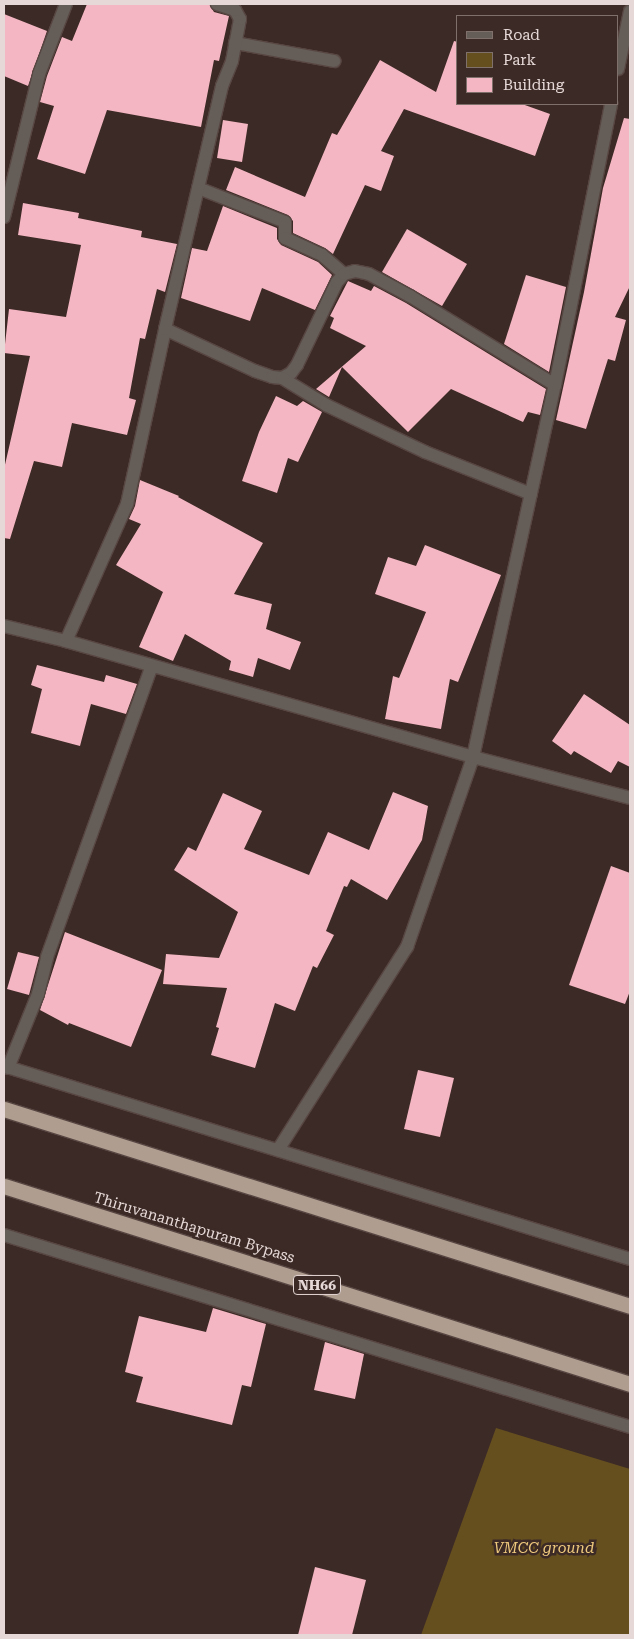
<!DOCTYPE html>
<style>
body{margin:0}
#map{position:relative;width:634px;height:1639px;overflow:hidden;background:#3c2a26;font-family:"Roboto Serif",serif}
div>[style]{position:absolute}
.green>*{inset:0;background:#654f1f}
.building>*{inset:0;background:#f4b6c2}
.roads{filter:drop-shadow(1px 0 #574642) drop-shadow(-1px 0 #574642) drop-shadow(0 1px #574642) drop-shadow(0 -1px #574642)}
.minor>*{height:12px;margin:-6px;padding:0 6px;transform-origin:6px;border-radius:6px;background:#655d58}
.highway>*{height:15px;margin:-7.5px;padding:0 7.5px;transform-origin:7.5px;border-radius:7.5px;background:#af9d90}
span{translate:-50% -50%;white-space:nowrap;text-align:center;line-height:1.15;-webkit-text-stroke:5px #3c2a26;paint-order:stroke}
.shield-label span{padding:1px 4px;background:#3c2a26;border:1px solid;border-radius:4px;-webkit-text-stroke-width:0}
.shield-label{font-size:14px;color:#e5d8d6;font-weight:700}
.street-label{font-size:15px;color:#e5d8d6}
.park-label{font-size:15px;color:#eec97d;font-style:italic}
.frame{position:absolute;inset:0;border:5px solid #e5d8d6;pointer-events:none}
.legend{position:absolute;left:456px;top:15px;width:162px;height:90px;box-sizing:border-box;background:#3c2a26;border:1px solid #80706c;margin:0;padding:6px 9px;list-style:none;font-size:15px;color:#e5d8d6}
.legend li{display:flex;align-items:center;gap:10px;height:25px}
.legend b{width:25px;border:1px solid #80706c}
</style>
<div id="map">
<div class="green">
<i style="clip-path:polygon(496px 1428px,630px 1469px,630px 1635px,421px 1635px)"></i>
</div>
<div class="building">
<i style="clip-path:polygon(87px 4px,209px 4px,214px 12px,229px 16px,219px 61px,214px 60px,201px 127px,107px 110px,85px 174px,37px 159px,54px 106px,40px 102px,47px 76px,62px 37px,72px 41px)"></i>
<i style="clip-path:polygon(4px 14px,47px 31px,28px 86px,4px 76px)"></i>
<i style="clip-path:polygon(454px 41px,458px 42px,458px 104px,522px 104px,550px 114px,535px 156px,404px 109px,381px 151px,394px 156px,381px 191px,365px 185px,333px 254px,325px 248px,293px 233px,293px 221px,288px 215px,226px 190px,235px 167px,305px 197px,332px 133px,337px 135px,380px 60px,436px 92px)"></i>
<i style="clip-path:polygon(624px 118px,630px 119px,630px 286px,615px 317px,626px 320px,615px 361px,608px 359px,586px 429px,556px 420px,584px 292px,603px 188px)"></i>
<i style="clip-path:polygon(223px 120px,248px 124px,242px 162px,217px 158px)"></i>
<i style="clip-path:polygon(23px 203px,79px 213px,78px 218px,142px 231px,141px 237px,177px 244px,165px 292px,157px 289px,145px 339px,140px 338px,129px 398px,136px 400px,127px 435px,72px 423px,62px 467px,34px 461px,10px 539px,4px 538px,4px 469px,30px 356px,4px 353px,9px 309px,66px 317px,81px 245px,18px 235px)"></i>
<i style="clip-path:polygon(223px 206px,277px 228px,277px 239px,281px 245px,318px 262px,332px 275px,315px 310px,262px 288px,250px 321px,181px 298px,192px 248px,207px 251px)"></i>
<i style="clip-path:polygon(407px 229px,467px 264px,442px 306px,382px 272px)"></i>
<i style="clip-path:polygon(526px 275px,566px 287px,549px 372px,504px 344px)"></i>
<i style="clip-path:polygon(348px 281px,371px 291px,374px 286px,406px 303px,546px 389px,540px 415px,528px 412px,523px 422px,451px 389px,408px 432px,342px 367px,329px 397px,316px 389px,366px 346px,330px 328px,334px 318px,330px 316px)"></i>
<i style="clip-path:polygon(276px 396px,297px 406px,303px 401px,322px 412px,298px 462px,288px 458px,277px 493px,242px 481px,259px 432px)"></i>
<i style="clip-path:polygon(140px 480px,179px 496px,178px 497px,263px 543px,234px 594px,272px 604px,266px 629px,301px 642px,290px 670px,258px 658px,253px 677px,229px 670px,231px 661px,185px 634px,173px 661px,139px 647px,163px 592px,116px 565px,141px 524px,129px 519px,135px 506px)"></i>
<i style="clip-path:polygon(425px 545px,501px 575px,458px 682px,450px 679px,441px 729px,385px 719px,393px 676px,399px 678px,426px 612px,375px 594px,388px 557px,416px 566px)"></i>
<i style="clip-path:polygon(37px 665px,104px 682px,106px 675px,137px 684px,126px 714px,91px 704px,80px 746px,31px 733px,42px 689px,31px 685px)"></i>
<i style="clip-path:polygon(584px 694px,630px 725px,630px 767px,618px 761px,611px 773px,574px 751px,571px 755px,552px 741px)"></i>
<i style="clip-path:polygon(393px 792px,428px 806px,422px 840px,387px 900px,351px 879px,347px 887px,344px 886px,326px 931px,334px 935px,317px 968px,313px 966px,295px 1011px,275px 1003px,255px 1068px,211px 1055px,219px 1028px,216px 1027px,227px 988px,163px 984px,166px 954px,219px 958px,238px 912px,174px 870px,188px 847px,196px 851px,223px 793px,262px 811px,244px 849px,309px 875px,328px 832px,369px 850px)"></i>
<i style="clip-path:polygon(611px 866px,630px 873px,630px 991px,625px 1004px,569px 985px)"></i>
<i style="clip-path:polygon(65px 932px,162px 970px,131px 1047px,69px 1023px,68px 1025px,40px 1010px)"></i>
<i style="clip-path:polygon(18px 952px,39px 957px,29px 995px,7px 989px)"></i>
<i style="clip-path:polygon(418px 1070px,454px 1078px,440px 1137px,404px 1129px)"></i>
<i style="clip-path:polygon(213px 1308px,266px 1324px,251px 1387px,242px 1385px,232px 1425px,136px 1402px,143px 1377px,125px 1372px,139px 1316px,206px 1332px)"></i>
<i style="clip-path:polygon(325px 1342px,364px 1354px,355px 1399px,314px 1390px)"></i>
<i style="clip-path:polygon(315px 1567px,366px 1580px,352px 1635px,298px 1635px)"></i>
</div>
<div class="roads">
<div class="minor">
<i style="left:235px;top:43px;width:101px;rotate:10.3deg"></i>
<i style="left:618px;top:69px;width:59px;rotate:-78.3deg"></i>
<i style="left:198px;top:188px;width:93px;rotate:21.3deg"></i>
<i style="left:285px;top:222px;width:16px;rotate:90deg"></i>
<i style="left:285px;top:238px;width:41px;rotate:24.7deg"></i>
<i style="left:322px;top:255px;width:29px;rotate:41deg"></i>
<i style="left:4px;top:217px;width:147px;rotate:-76.2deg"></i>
<i style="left:39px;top:74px;width:75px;rotate:-68.9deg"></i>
<i style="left:165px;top:329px;width:99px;rotate:25deg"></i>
<i style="left:255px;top:371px;width:18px;rotate:19deg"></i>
<i style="left:272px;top:377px;width:10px;rotate:6deg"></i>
<i style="left:282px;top:378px;width:10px;rotate:-29deg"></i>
<i style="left:291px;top:373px;width:10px;rotate:-53deg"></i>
<i style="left:297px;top:365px;width:92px;rotate:-64.3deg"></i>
<i style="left:337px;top:282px;width:11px;rotate:-49deg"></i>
<i style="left:344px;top:274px;width:11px;rotate:-15deg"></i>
<i style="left:355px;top:271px;width:14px;rotate:12deg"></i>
<i style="left:369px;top:274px;width:47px;rotate:28.2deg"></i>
<i style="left:410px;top:296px;width:170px;rotate:31.5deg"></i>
<i style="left:282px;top:378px;width:52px;rotate:31.5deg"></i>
<i style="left:326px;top:405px;width:110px;rotate:25.4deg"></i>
<i style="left:425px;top:452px;width:114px;rotate:21.6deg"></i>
<i style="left:4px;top:626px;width:64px;rotate:13.6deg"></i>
<i style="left:66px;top:641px;width:423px;rotate:15.9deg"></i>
<i style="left:473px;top:757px;width:162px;rotate:14.6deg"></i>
<i style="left:66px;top:641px;width:150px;rotate:-66deg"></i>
<i style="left:127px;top:504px;width:179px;rotate:-77.7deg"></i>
<i style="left:165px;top:329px;width:250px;rotate:-76.8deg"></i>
<i style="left:222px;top:86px;width:27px;rotate:-68deg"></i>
<i style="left:232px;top:61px;width:43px;rotate:-79.2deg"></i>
<i style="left:240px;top:19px;width:10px;rotate:-119deg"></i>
<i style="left:235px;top:10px;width:19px;rotate:-162deg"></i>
<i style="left:4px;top:1066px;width:655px;rotate:17.13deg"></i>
<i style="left:8px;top:1068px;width:80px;rotate:-67.9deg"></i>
<i style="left:38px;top:994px;width:38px;rotate:-76deg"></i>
<i style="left:47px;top:957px;width:309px;rotate:-70.2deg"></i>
<i style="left:278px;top:1150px;width:241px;rotate:-57.6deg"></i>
<i style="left:407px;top:947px;width:201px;rotate:-70.8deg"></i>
<i style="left:473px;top:757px;width:381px;rotate:-77.6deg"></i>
<i style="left:555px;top:385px;width:287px;rotate:-78.7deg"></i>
<i style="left:4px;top:1235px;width:655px;rotate:17.05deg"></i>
</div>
<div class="highway">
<i style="left:4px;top:1109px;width:656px;rotate:17.47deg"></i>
<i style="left:4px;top:1186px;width:657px;rotate:17.55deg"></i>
</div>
</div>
<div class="shield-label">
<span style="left:317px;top:1285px">NH66</span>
</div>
<div class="street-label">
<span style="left:194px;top:1228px;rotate:17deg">Thiruvananthapuram Bypass</span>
</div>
<div class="park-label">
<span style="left:544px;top:1549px">VMCC ground</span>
</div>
<div class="frame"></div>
<ul class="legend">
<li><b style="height:6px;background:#655d58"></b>Road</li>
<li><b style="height:14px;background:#654f1f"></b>Park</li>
<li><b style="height:14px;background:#f4b6c2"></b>Building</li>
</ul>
</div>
